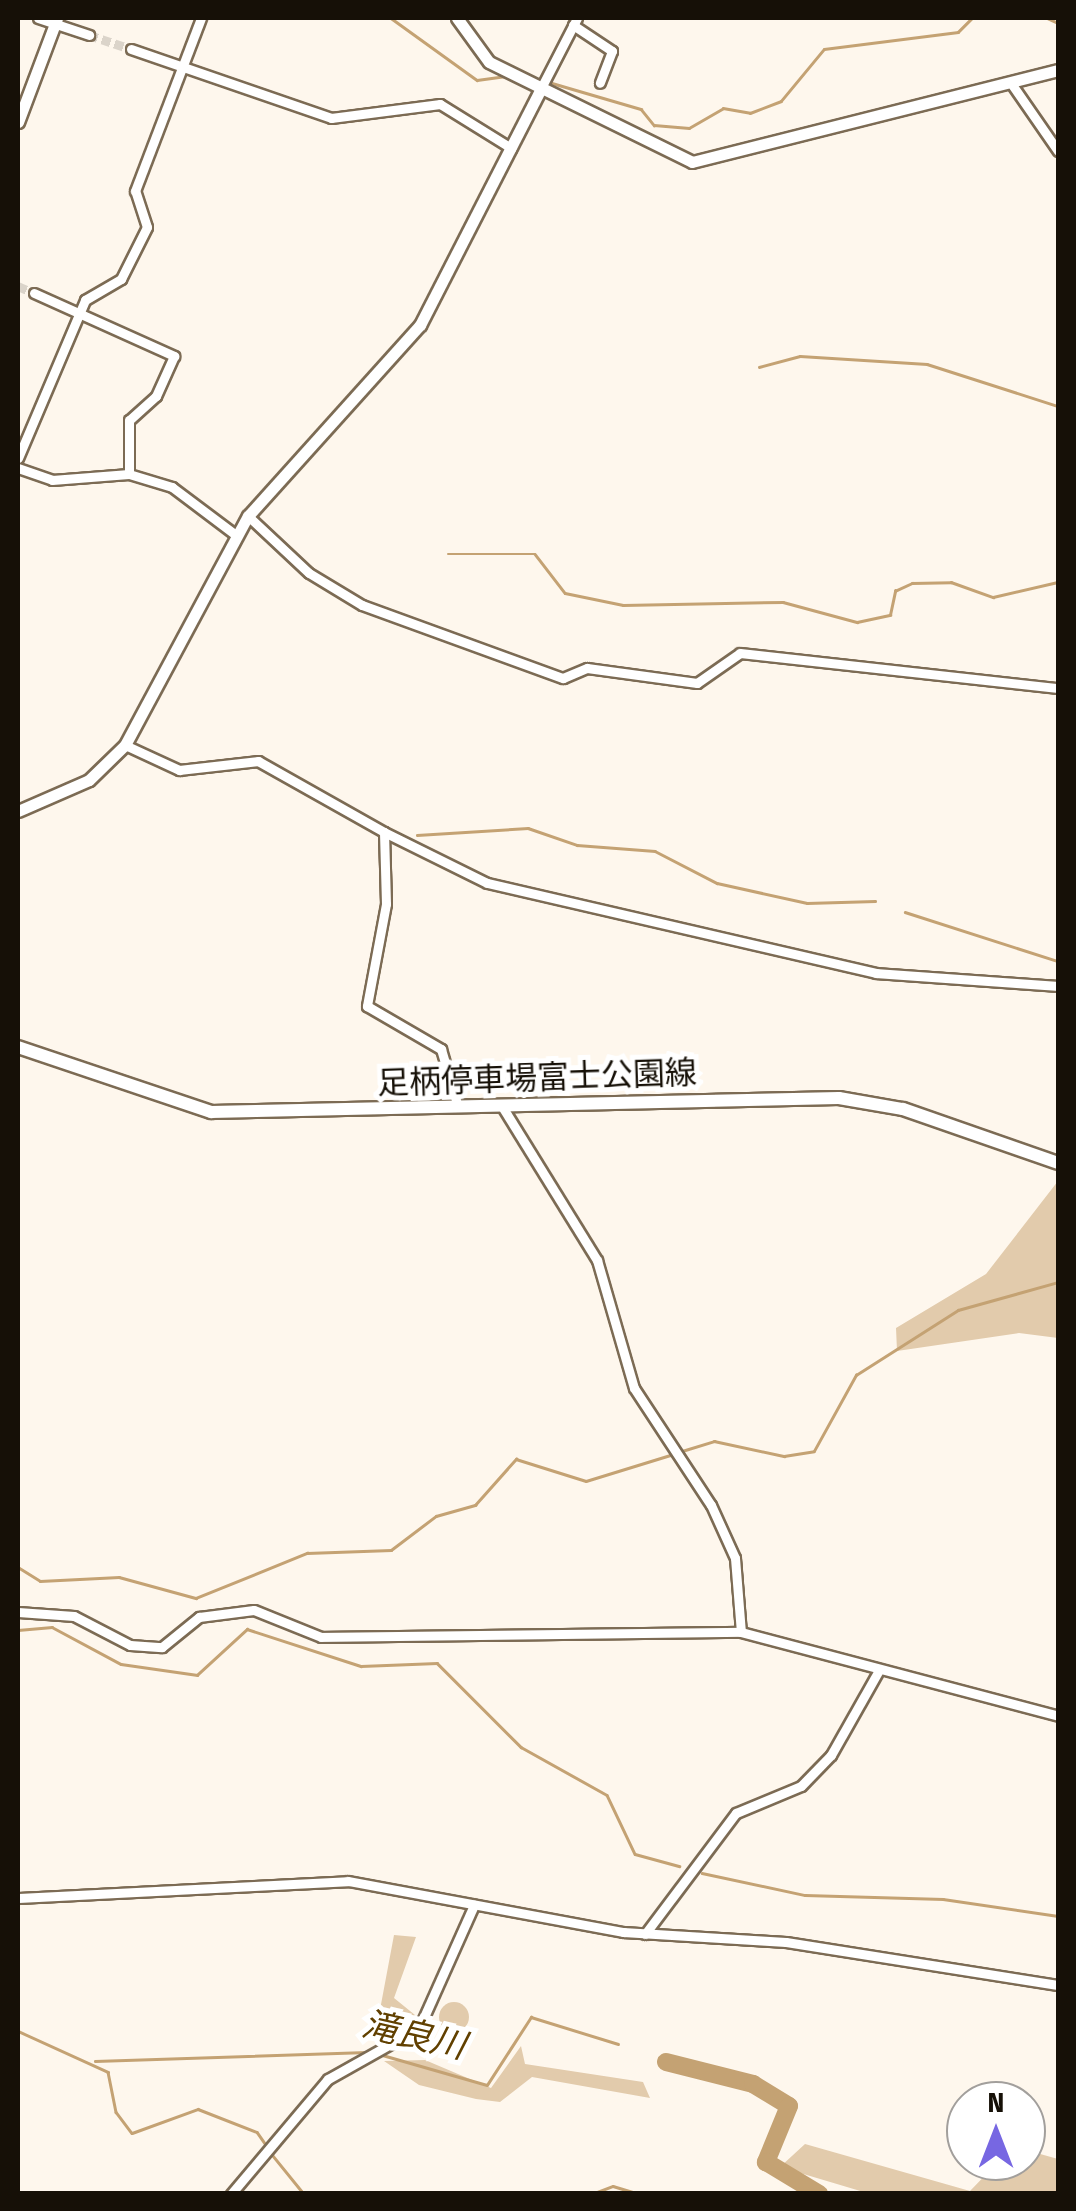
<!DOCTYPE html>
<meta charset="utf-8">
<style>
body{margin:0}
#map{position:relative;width:1076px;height:2211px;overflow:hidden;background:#fef7ed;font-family:"Fira Sans Condensed","Noto Sans JP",sans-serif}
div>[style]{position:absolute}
.green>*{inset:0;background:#e2cbac}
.round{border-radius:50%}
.stream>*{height:2.5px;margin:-1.25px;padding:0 1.25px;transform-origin:1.25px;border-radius:1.25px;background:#c4a273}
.river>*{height:18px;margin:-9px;padding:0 9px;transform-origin:9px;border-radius:9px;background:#c4a273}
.minor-tunnel>*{height:9px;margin-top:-4.5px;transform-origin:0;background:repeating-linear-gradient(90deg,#dbd4ca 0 9px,transparent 0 13.5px)}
.roads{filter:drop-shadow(2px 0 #7c6b54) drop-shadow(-2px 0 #7c6b54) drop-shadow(0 2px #7c6b54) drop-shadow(0 -2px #7c6b54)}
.minor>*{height:9px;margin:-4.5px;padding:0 4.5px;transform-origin:4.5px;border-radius:4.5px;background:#fff}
.tertiary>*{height:11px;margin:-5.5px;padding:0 5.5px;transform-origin:5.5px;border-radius:5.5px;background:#fff}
.secondary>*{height:12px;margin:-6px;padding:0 6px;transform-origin:6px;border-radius:6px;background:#fff}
span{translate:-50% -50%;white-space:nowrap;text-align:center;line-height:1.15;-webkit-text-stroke:10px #fff;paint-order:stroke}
.street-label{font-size:32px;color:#161007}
.water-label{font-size:35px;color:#614000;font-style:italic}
.frame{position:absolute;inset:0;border:20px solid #161007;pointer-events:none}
.north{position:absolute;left:946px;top:2081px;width:100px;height:100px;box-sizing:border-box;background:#fff;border:2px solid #a29f9c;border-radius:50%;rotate:0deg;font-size:28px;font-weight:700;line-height:40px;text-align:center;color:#161007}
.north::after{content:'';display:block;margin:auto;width:35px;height:45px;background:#7767e2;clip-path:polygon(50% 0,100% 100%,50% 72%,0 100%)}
</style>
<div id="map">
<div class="green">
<i style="clip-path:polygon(1058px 1181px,1058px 1338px,1019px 1333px,897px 1351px,896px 1328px,986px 1274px)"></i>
<i style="clip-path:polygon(394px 1935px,416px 1937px,394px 1998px,415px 2015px,382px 2041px,376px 2031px)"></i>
<i class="round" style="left:439px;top:2002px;width:30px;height:30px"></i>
<i style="clip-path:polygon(521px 2046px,525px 2064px,643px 2082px,650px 2098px,532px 2077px,500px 2102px,476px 2099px,419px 2085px,384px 2061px,425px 2060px,491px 2088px)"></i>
<i style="clip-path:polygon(805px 2144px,970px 2191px,999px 2161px,1026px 2161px,1026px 2150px,1058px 2159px,1058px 2193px,867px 2193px,780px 2167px)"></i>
</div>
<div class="stream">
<i style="left:391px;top:18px;width:106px;rotate:35.8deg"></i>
<i style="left:477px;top:80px;width:27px;rotate:-8deg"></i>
<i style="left:1047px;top:18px;width:12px;rotate:24deg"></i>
<i style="left:526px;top:75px;width:8px;rotate:14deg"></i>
<i style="left:552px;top:83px;width:93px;rotate:16.3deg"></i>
<i style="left:641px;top:109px;width:21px;rotate:51deg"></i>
<i style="left:654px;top:125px;width:35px;rotate:5deg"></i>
<i style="left:689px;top:128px;width:39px;rotate:-30deg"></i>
<i style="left:723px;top:108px;width:27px;rotate:10deg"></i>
<i style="left:750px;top:113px;width:33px;rotate:-21deg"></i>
<i style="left:781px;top:101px;width:67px;rotate:-50.4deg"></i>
<i style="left:824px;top:49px;width:135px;rotate:-7.2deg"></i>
<i style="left:958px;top:32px;width:20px;rotate:-45deg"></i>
<i style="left:759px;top:367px;width:42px;rotate:-15deg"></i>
<i style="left:800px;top:356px;width:127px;rotate:3.6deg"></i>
<i style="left:927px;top:364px;width:138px;rotate:17.8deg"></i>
<i style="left:448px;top:554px;width:87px"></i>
<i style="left:535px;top:554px;width:49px;rotate:52.4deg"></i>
<i style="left:565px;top:593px;width:59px;rotate:11.7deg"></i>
<i style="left:623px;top:605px;width:160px;rotate:-1.1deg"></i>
<i style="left:783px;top:602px;width:77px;rotate:15.1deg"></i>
<i style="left:857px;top:622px;width:34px;rotate:-12deg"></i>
<i style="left:890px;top:615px;width:25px;rotate:-78deg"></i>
<i style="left:895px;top:591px;width:19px;rotate:-25deg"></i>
<i style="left:912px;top:583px;width:39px;rotate:-1deg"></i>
<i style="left:951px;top:582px;width:45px;rotate:19.7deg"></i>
<i style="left:993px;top:597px;width:67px;rotate:-13deg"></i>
<i style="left:417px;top:835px;width:111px;rotate:-3.6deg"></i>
<i style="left:528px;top:828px;width:52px;rotate:19.1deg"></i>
<i style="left:577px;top:845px;width:78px;rotate:4.4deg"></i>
<i style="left:655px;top:851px;width:70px;rotate:27.3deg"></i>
<i style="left:717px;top:883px;width:92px;rotate:12.5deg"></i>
<i style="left:807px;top:903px;width:68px;rotate:-1.7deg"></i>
<i style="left:905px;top:912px;width:161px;rotate:17.8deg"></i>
<i style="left:682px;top:1451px;width:34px;rotate:-17deg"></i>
<i style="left:714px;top:1441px;width:72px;rotate:12.1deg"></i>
<i style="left:784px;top:1456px;width:30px;rotate:-9deg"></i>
<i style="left:814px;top:1451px;width:87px;rotate:-61.1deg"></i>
<i style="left:856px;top:1375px;width:121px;rotate:-32.5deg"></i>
<i style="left:958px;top:1310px;width:104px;rotate:-15.6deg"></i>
<i style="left:18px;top:1567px;width:26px;rotate:32deg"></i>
<i style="left:40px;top:1581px;width:79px;rotate:-2.9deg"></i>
<i style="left:119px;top:1577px;width:80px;rotate:15.3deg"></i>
<i style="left:196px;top:1598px;width:120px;rotate:-22.1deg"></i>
<i style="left:307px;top:1553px;width:84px;rotate:-2deg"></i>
<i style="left:391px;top:1550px;width:56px;rotate:-37.1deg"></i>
<i style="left:436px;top:1516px;width:41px;rotate:-15.8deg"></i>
<i style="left:475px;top:1505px;width:62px;rotate:-48.3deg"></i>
<i style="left:516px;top:1459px;width:73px;rotate:17.4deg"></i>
<i style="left:586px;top:1481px;width:92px;rotate:-17.1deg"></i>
<i style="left:18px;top:1630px;width:34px;rotate:-5deg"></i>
<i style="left:52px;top:1627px;width:78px;rotate:28.2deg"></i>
<i style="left:121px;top:1664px;width:77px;rotate:8.2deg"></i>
<i style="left:197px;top:1675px;width:68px;rotate:-42.6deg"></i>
<i style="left:247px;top:1629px;width:120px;rotate:18deg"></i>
<i style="left:361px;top:1666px;width:76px;rotate:-2.3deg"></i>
<i style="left:437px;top:1663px;width:119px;rotate:45deg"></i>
<i style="left:521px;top:1747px;width:98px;rotate:29.2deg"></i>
<i style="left:607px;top:1795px;width:65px;rotate:64.6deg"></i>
<i style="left:635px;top:1854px;width:46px;rotate:15.3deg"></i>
<i style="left:702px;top:1873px;width:105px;rotate:12.1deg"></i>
<i style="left:805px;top:1895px;width:138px;rotate:1.7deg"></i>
<i style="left:943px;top:1899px;width:116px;rotate:8.4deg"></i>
<i style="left:18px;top:2031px;width:99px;rotate:24.5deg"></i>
<i style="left:108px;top:2072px;width:41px;rotate:78.7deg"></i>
<i style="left:116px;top:2112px;width:26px;rotate:53deg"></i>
<i style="left:132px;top:2133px;width:70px;rotate:-20deg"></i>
<i style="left:198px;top:2109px;width:63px;rotate:21.3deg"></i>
<i style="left:257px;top:2132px;width:16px;rotate:55deg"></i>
<i style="left:379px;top:2054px;width:112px;rotate:16deg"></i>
<i style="left:487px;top:2085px;width:81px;rotate:-57.1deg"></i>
<i style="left:531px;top:2017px;width:91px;rotate:17.2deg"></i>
<i style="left:95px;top:2061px;width:272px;rotate:-1.9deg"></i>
<i style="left:270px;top:2152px;width:54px;rotate:51deg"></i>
<i style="left:592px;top:2194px;width:22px;rotate:-21deg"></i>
<i style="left:613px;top:2186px;width:27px;rotate:17deg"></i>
</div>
<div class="river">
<i style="left:666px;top:2062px;width:90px;rotate:14.2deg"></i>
<i style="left:753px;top:2084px;width:42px;rotate:31.4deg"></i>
<i style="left:789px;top:2106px;width:61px;rotate:112.3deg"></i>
<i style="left:766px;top:2162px;width:62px;rotate:31.1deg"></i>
</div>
<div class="minor-tunnel">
<i style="left:89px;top:35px;width:44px;rotate:18.4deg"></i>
<i style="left:18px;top:286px;width:17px;rotate:24deg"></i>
</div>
<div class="roads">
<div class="minor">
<i style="left:38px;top:18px;width:54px;rotate:18.4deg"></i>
<i style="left:573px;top:25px;width:47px;rotate:33.7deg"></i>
<i style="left:612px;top:51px;width:34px;rotate:111deg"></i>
<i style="left:131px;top:49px;width:212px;rotate:19deg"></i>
<i style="left:331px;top:118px;width:110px;rotate:-7.3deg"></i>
<i style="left:440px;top:104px;width:84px;rotate:31.8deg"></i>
<i style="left:1013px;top:86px;width:79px;rotate:55.3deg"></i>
<i style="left:540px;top:90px;width:81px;rotate:-62.8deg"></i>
<i style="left:34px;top:293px;width:154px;rotate:24.2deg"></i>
<i style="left:174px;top:356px;width:44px;rotate:114.2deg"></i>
<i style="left:156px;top:396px;width:36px;rotate:138deg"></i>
<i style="left:129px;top:420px;width:54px;rotate:90deg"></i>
<i style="left:18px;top:458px;width:172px;rotate:-67deg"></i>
<i style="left:85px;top:300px;width:42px;rotate:-30.3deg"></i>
<i style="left:121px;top:279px;width:58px;rotate:-63.4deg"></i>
<i style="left:147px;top:227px;width:38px;rotate:-108deg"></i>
<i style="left:135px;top:191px;width:185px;rotate:-69.1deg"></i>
<i style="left:18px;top:468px;width:36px;rotate:19deg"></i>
<i style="left:52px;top:480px;width:77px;rotate:-4.5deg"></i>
<i style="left:129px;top:474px;width:45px;rotate:16.8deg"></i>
<i style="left:172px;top:487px;width:80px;rotate:36.9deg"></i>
<i style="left:248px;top:516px;width:83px;rotate:43.1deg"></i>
<i style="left:309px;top:573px;width:62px;rotate:31.1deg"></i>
<i style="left:362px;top:605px;width:214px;rotate:20deg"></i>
<i style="left:563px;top:678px;width:26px;rotate:-23deg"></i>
<i style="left:587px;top:668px;width:111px;rotate:7.8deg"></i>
<i style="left:697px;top:683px;width:52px;rotate:-34.9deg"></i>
<i style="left:740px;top:653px;width:320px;rotate:6.3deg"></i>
<i style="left:125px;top:745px;width:60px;rotate:24.8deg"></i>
<i style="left:179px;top:770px;width:80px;rotate:-6.5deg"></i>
<i style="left:258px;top:761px;width:145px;rotate:29.4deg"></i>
<i style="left:384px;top:832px;width:72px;rotate:88.4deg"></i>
<i style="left:386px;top:904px;width:104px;rotate:100.6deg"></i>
<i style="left:367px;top:1006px;width:86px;rotate:30.2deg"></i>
<i style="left:441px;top:1049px;width:60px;rotate:73.7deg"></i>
<i style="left:384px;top:832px;width:115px;rotate:26.3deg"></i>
<i style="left:487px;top:883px;width:399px;rotate:13deg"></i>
<i style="left:876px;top:973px;width:182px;rotate:4.1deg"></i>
<i style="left:503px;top:1108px;width:179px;rotate:58.3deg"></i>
<i style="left:597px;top:1260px;width:133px;rotate:73.9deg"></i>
<i style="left:634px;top:1388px;width:140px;rotate:56.7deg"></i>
<i style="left:711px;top:1505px;width:58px;rotate:65.6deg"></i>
<i style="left:735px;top:1558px;width:74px;rotate:85.4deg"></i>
<i style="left:741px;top:1632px;width:328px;rotate:14.8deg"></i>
<i style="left:18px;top:1612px;width:56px;rotate:4.1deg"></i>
<i style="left:74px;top:1616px;width:63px;rotate:27.4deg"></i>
<i style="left:130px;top:1645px;width:32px;rotate:4deg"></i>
<i style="left:162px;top:1647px;width:48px;rotate:-39deg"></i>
<i style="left:199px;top:1617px;width:55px;rotate:-7.3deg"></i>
<i style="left:254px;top:1610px;width:72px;rotate:21.9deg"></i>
<i style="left:321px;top:1637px;width:420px;rotate:-0.7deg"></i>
<i style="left:18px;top:1898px;width:330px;rotate:-2.9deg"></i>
<i style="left:348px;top:1881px;width:280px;rotate:10.5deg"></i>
<i style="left:623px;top:1932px;width:163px;rotate:3.5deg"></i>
<i style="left:786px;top:1942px;width:275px;rotate:9deg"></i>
<i style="left:645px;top:1934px;width:151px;rotate:-53.1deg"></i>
<i style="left:736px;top:1813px;width:70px;rotate:-22.6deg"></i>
<i style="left:801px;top:1786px;width:43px;rotate:-45.9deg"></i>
<i style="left:831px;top:1755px;width:95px;rotate:-60.5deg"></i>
<i style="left:231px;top:2194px;width:150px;rotate:-49.9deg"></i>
<i style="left:328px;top:2079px;width:104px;rotate:-29.3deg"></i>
<i style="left:419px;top:2028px;width:135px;rotate:-65.9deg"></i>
</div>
<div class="tertiary">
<i style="left:457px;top:18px;width:54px;rotate:54deg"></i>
<i style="left:489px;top:62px;width:226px;rotate:26.2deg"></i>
<i style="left:692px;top:162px;width:377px;rotate:-14.1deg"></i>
<i style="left:18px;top:122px;width:111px;rotate:-69.4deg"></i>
<i style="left:18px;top:811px;width:77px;rotate:-23.6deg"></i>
<i style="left:89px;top:780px;width:50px;rotate:-44.2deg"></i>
<i style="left:125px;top:745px;width:260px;rotate:-61.8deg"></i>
<i style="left:248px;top:516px;width:257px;rotate:-48deg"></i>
<i style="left:420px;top:325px;width:264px;rotate:-62.9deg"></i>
</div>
<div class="secondary">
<i style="left:18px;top:1047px;width:204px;rotate:18.6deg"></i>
<i style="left:211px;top:1112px;width:628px;rotate:-1.28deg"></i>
<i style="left:839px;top:1098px;width:65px;rotate:9.8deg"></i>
<i style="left:903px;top:1109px;width:164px;rotate:19.2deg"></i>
</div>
</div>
<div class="street-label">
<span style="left:537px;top:1078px;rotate:-2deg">足柄停車場富士公園線</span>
</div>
<div class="water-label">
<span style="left:414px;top:2035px;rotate:13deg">滝良川</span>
</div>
<div class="frame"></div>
<div class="north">N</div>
</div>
